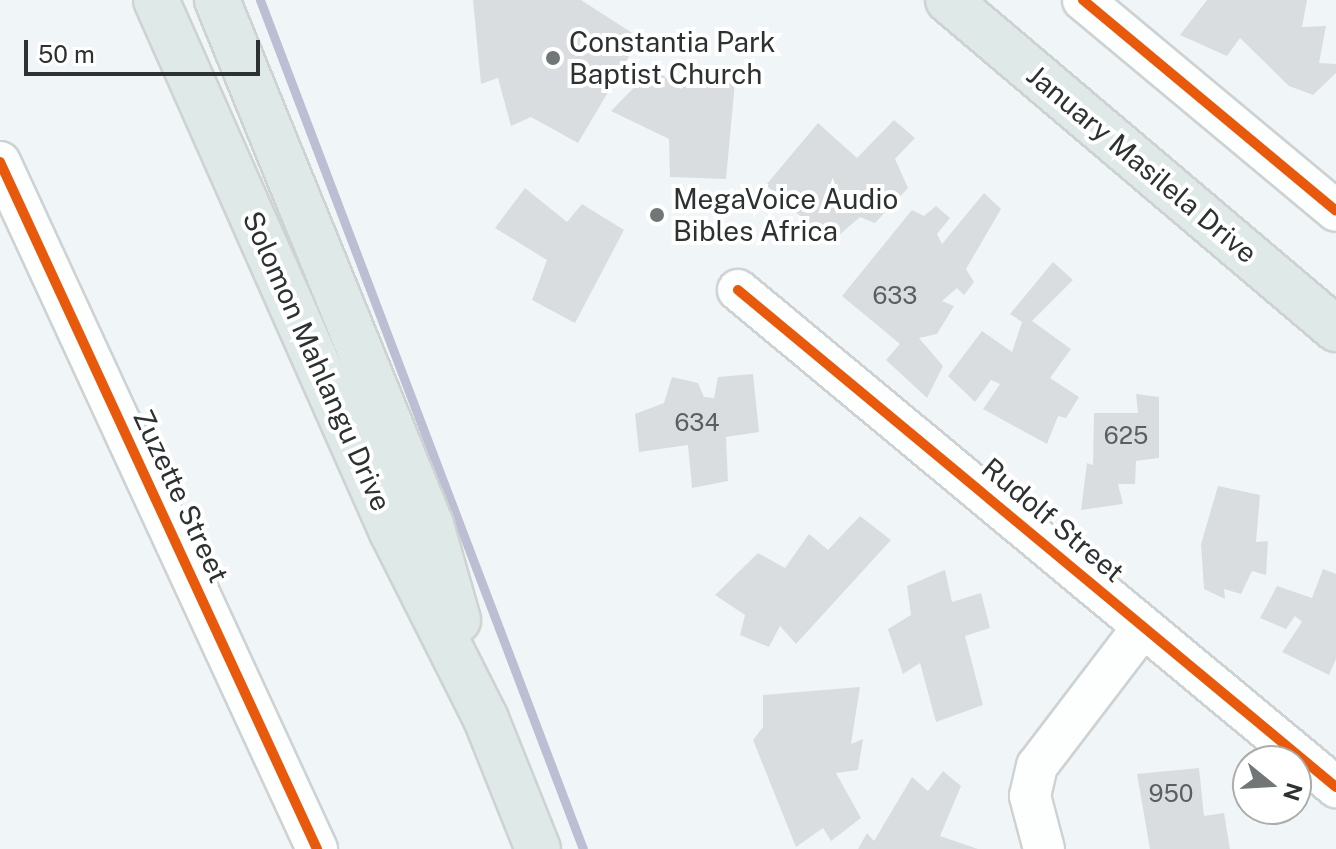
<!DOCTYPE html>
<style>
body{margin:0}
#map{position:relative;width:1336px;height:849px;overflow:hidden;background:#f0f6f7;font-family:"Public Sans",sans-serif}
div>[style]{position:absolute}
.stream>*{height:9px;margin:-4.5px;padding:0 4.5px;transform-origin:4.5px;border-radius:4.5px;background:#bcbfd3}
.building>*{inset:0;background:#d9dddf}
.roads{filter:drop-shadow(2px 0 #ced2d3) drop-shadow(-2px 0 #ced2d3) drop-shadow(0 2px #ced2d3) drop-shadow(0 -2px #ced2d3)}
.minor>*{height:40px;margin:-20px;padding:0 20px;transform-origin:20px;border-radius:20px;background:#fdfefe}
.major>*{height:44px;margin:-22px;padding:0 22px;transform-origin:22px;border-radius:22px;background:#dfe9e8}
.cycleway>*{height:10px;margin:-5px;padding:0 5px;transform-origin:5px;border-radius:5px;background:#e8590c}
.dots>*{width:22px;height:22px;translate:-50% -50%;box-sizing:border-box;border:4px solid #fff;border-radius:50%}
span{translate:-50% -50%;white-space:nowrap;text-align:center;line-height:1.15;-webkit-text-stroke:8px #fff;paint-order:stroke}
.number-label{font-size:24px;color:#5a5e5f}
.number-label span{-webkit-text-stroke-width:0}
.poi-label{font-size:28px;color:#2d3132}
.left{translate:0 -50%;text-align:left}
.street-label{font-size:28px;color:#2d3132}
.north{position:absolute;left:1232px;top:745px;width:80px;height:80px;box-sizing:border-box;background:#fff;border:2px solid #abadad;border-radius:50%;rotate:108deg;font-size:22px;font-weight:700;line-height:32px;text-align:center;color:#2d3132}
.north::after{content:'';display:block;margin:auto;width:28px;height:36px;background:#717677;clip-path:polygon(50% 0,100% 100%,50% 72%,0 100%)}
.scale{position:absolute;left:24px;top:40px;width:236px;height:36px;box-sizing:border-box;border:4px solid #2d3132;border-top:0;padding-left:10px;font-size:24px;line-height:28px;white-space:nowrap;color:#2d3132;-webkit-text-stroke:6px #fff;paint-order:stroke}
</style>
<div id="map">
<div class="stream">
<i style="left:260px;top:0;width:908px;rotate:69.17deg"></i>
</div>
<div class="building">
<i style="clip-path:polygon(473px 0,581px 0,640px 38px,578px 143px,531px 117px,511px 126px,498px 78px,481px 84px)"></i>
<i style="clip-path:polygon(1207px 0,1307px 0,1302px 27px,1326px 26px,1319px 63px,1336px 64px,1336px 73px,1313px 95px,1289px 86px,1240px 38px,1227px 56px,1180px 35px)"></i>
<i style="clip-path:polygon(653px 68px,681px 89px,691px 70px,735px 82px,726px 179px,670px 177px,669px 139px,611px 111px)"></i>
<i style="clip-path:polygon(894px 120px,915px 138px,895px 159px,908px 188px,875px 223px,860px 217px,830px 243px,766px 185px,818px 123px,857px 158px)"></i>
<i style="clip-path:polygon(525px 188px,567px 222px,582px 204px,624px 230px,575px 323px,532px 300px,547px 260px,495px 228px)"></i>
<i style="clip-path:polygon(984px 193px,1001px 209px,966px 269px,974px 282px,964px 295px,957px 288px,942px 301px,954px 306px,937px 334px,919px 338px,943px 366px,927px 398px,886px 360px,900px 344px,842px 296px,912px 210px,924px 216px,936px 206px,950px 218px,937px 234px,942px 244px)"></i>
<i style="clip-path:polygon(1053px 262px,1073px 280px,1032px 321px,1071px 349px,1050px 378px,1079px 397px,1066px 418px,1058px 416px,1047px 444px,983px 409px,1000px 384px,991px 380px,975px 402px,948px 376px,982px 331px,1012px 352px,1022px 322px,1010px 314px)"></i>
<i style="clip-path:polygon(753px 374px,759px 432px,726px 437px,728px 481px,692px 488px,688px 445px,639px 452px,635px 414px,664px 403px,672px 377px,698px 383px,704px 397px,714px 398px,718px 377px)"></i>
<i style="clip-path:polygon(1136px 394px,1159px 397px,1159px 458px,1136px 461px,1135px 484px,1118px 484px,1123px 504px,1081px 510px,1087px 463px,1093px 465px,1094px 413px,1138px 413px)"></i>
<i style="clip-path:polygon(1218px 486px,1260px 495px,1256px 542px,1268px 541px,1266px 575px,1252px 571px,1241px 594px,1224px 589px,1225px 599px,1204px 589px,1201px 544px)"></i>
<i style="clip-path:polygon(860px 516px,891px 540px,796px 644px,780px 626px,769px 647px,740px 635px,745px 615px,715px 595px,758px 553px,785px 568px,809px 534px,828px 550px)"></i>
<i style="clip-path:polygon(1323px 569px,1336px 574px,1336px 659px,1329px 675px,1282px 652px,1302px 622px,1295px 616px,1286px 629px,1260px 618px,1277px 586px,1312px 598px)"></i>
<i style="clip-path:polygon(945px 570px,952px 602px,981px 593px,990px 628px,965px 636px,983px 705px,936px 722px,920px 663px,903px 674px,888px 629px,911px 615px,907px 586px)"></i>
<i style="clip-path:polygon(860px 687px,851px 744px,863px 739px,858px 770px,836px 773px,861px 818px,831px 841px,823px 828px,796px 847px,753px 740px,763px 727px,763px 695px)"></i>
<i style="clip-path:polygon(1199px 768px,1204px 816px,1224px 813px,1230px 849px,1150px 849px,1137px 774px)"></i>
<i style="clip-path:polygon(943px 771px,961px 786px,940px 836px,978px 849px,858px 849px,867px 833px,874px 841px,912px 777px,928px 791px)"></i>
</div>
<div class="roads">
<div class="minor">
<i style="left:1083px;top:0;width:329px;rotate:39.8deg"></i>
<i style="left:0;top:162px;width:757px;rotate:65.23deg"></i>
<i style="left:738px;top:290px;width:778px;rotate:39.73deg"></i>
<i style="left:1044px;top:849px;width:55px;rotate:-104.8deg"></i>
<i style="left:1030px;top:796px;width:31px;rotate:-77deg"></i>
<i style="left:1037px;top:766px;width:175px;rotate:-52.7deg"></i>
</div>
<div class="major">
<i style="left:156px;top:0;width:582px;rotate:66.08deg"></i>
<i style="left:392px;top:532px;width:209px;rotate:63.3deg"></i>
<i style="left:486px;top:719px;width:140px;rotate:68.2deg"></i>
<i style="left:217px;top:0;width:567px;rotate:67.82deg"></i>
<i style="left:431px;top:525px;width:99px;rotate:74.1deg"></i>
<i style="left:948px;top:0;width:509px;rotate:40.3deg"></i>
</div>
</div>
<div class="cycleway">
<i style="left:1083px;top:0;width:329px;rotate:39.8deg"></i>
<i style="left:0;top:162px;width:757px;rotate:65.23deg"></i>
<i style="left:738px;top:290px;width:778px;rotate:39.73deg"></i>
</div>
<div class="dots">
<i style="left:553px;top:58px;background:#717677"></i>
<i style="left:657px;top:215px;background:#717677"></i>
</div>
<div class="number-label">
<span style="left:895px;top:296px">633</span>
<span style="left:697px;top:423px">634</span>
<span style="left:1126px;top:436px">625</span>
<span style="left:1171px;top:794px">950</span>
</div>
<div class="poi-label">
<span class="left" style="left:569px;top:58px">Constantia Park<br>Baptist Church</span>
<span class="left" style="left:673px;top:215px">MegaVoice Audio<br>Bibles Africa</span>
</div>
<div class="street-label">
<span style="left:1142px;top:164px;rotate:40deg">January Masilela Drive</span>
<span style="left:317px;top:361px;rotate:66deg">Solomon Mahlangu Drive</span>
<span style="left:181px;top:496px;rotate:65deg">Zuzette Street</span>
<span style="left:1053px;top:520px;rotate:40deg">Rudolf Street</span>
</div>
<div class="north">N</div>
<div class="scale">50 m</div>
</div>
